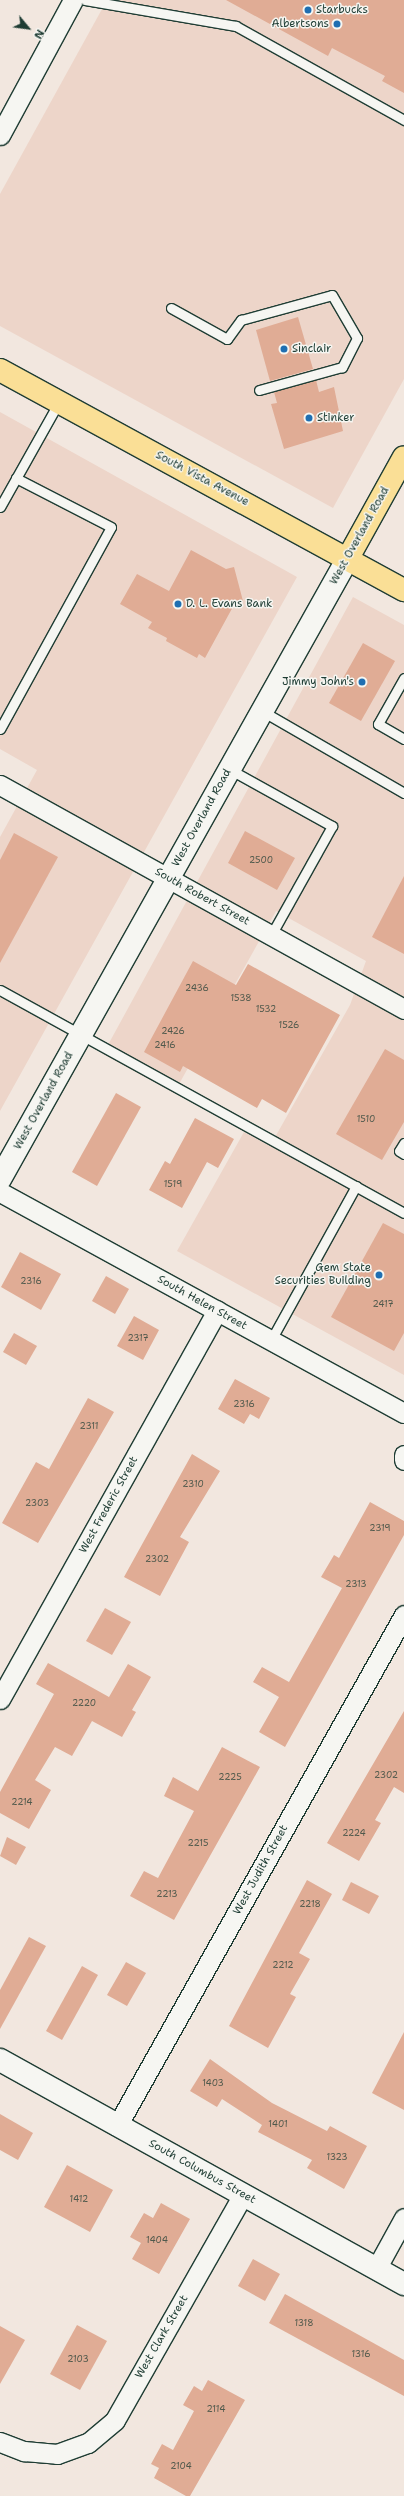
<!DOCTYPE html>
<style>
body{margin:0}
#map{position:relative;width:404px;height:2496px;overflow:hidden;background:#f2e7df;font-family:"Shantell Sans",sans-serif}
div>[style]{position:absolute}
.built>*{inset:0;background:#edd5c9}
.building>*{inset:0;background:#e0ac95}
.roads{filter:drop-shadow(1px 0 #1f3d34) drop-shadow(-1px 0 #1f3d34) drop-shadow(0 1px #1f3d34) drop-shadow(0 -1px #1f3d34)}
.lane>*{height:9px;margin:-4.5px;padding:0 4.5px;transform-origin:4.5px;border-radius:4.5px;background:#f6f6f2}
.street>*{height:19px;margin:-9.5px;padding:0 9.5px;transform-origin:9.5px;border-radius:9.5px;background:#f6f6f2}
.secondary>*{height:22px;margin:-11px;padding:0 11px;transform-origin:11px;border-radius:11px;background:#f6f6f2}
.primary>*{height:22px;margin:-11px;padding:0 11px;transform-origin:11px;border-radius:11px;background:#fadf96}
.dots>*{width:11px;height:11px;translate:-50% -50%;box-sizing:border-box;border:2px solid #f6f6f2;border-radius:50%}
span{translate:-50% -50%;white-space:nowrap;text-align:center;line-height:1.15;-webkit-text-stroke:3px #f6f6f2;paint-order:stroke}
.number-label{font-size:9px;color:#4f594c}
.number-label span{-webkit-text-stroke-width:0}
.poi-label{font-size:11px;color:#1f3d34}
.left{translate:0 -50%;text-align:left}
.right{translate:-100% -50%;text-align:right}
.street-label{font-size:11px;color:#1f3d34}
.north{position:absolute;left:8px;top:8px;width:40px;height:40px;-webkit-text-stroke:3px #f6f6f2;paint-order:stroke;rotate:119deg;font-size:11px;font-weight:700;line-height:16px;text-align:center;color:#1f3d34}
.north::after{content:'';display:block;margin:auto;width:14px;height:18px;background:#1f3d34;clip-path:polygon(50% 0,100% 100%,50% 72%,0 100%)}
</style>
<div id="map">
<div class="built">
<i style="clip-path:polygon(107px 0,404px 0,404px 379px,333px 508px,0 326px,0 194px)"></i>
<i style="clip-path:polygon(0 412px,297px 577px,0 1111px,0 837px,37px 770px,0 749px)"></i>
<i style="clip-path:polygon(353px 597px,404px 625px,404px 1375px,177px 1251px,244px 1132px,270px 1146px,350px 1005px,366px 961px,276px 911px,174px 1093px,103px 1054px)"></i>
</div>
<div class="building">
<i style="clip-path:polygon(226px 0,404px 0,404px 93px,382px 81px,385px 76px,332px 48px,328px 56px)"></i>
<i style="clip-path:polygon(298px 317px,313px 369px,270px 381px,256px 330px)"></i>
<i style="clip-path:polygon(316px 380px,319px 392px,334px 387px,343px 431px,284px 449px,271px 404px,277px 403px,274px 392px)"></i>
<i style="clip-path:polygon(191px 550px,226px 569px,234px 567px,243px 601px,235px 603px,205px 658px,199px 654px,197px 658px,166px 641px,167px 638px,148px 628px,152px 622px,120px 604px,137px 574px,169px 591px)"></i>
<i style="clip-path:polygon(363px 643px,395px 661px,361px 721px,329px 703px)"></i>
<i style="clip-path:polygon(245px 831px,295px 858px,277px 890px,228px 863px)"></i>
<i style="clip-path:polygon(14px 833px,58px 857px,0 963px,0 860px)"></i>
<i style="clip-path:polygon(404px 876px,404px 954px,372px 937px)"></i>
<i style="clip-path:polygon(193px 961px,236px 985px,248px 964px,340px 1015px,286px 1113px,262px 1099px,257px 1108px,183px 1066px,180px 1072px,144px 1052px)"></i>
<i style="clip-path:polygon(385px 1049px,404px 1060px,404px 1122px,382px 1160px,336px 1134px)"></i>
<i style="clip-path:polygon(116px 1093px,141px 1107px,97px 1186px,72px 1172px)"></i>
<i style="clip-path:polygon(195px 1118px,234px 1139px,218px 1168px,207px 1162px,182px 1208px,149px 1190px,165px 1161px,170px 1164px)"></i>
<i style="clip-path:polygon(383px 1223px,404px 1234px,404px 1333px,394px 1351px,331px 1317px)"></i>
<i style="clip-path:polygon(20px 1252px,61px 1274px,41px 1310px,1px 1287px)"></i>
<i style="clip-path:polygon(106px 1276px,129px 1289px,115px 1314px,92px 1301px)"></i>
<i style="clip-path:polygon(134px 1316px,159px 1330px,143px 1360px,117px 1346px)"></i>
<i style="clip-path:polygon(14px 1333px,37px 1346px,26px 1365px,3px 1352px)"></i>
<i style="clip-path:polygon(235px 1379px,270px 1398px,259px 1419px,250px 1414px,244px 1424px,218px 1409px)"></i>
<i style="clip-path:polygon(88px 1398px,114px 1412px,38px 1543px,2px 1523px,36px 1462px,49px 1469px)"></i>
<i style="clip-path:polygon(192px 1454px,220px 1471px,180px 1537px,189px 1542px,160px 1596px,124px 1577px)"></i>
<i style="clip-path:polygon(370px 1502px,404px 1521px,404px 1535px,285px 1747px,259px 1732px,279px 1697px,253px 1682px,262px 1667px,289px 1682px,342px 1588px,321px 1577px,334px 1555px,339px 1558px)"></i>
<i style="clip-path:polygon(105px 1608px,131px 1622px,112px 1655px,86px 1641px)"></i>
<i style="clip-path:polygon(48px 1663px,109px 1697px,128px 1664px,151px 1677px,132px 1710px,136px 1712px,122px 1737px,92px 1721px,72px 1756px,55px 1747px,35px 1780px,51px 1790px,29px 1829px,0 1813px,0 1792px,54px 1694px,36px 1684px)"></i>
<i style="clip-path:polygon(404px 1711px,404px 1793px,394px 1787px,375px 1820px,381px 1823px,359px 1861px,327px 1843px)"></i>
<i style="clip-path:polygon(222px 1747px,260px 1767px,174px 1920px,130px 1896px,144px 1871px,158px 1878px,194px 1811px,164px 1796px,173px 1777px,198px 1791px)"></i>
<i style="clip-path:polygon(7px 1837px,26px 1847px,16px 1865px,0 1856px)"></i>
<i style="clip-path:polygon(307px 1880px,332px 1894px,299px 1953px,310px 1959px,290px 1994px,296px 1997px,268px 2048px,229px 2026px)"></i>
<i style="clip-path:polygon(351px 1882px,379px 1896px,369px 1914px,342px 1900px)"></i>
<i style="clip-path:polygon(29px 1937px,46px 1946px,0 2029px,0 1990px)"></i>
<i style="clip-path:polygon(126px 1962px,146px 1973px,127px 2006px,107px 1995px)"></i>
<i style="clip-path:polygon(82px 1966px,98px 1975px,62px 2040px,46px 2031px)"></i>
<i style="clip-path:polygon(404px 2032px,404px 2110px,372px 2093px)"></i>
<i style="clip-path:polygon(210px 2059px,272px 2103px,327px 2131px,330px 2126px,367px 2146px,344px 2189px,307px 2168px,312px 2160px,258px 2132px,262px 2125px,222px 2099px,217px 2107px,190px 2091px)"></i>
<i style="clip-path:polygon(0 2114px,33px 2133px,18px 2160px,0 2150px)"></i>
<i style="clip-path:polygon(67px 2165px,113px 2190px,90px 2232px,44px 2207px)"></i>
<i style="clip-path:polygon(161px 2203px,190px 2219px,159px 2274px,132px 2259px,141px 2243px,130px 2237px,144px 2213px,153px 2218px)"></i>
<i style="clip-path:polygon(253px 2259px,280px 2274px,265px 2301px,238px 2286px)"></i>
<i style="clip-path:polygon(285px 2294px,404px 2360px,404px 2396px,269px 2323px)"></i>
<i style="clip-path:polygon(77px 2325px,107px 2341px,80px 2390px,50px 2374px)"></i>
<i style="clip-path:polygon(0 2326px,25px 2340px,0 2384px)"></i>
<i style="clip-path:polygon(208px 2380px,245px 2400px,190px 2496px,186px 2496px,154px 2478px,159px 2468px,151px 2464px,162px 2444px,173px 2450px,194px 2411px,183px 2405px,194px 2386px,202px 2391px)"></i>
</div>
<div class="roads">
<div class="lane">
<i style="left:85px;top:0;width:153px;rotate:9.8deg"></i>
<i style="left:236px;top:26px;width:193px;rotate:29.2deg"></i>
<i style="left:171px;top:308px;width:64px;rotate:29deg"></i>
<i style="left:227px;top:339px;width:24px;rotate:-54deg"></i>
<i style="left:241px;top:320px;width:94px;rotate:-15.4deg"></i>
<i style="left:332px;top:295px;width:50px;rotate:59.8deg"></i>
<i style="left:357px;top:338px;width:33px;rotate:117deg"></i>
<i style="left:342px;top:367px;width:86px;rotate:164.5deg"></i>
<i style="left:0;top:507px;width:120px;rotate:-60.7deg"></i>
<i style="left:404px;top:678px;width:53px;rotate:119.5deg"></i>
<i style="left:378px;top:724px;width:30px;rotate:30deg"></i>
<i style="left:262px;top:711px;width:164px;rotate:30deg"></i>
<i style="left:0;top:729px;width:230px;rotate:-61.2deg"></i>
<i style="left:111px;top:527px;width:107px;rotate:-152.7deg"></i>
<i style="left:229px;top:769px;width:118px;rotate:29deg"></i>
<i style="left:332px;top:826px;width:125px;rotate:119.2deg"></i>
<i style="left:0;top:990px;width:461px;rotate:28.9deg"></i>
<i style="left:404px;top:1143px;width:9px;rotate:122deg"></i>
<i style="left:399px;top:1151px;width:6px;rotate:31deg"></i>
<i style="left:271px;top:1340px;width:176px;rotate:-61.1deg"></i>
</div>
<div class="street">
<i style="left:0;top:135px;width:153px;rotate:-61.6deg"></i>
<i style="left:0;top:785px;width:462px;rotate:29deg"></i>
<i style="left:0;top:1192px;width:460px;rotate:28.7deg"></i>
<i style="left:404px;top:1455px;width:5px;rotate:90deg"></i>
<i style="left:0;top:1699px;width:445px;rotate:-60.8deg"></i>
<i style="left:117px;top:2126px;width:586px;rotate:-60.68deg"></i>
<i style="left:376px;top:2269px;width:58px;rotate:-61.2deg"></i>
<i style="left:0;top:2442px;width:26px;rotate:21deg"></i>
<i style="left:24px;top:2451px;width:33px;rotate:5deg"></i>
<i style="left:57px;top:2454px;width:33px;rotate:-20deg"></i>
<i style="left:88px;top:2443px;width:35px;rotate:-40deg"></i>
<i style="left:115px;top:2420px;width:259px;rotate:-60.4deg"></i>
</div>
<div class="secondary">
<i style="left:0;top:1179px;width:712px;rotate:-60.73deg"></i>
<i style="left:0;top:2060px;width:462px;rotate:29deg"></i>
</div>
<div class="primary">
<i style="left:0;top:370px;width:460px;rotate:28.6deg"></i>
<i style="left:348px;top:558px;width:115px;rotate:-61deg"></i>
</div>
</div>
<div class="dots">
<i style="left:308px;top:10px;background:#1f6fb2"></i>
<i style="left:337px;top:24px;background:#1f6fb2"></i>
<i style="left:284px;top:349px;background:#1f6fb2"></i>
<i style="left:309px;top:418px;background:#1f6fb2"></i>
<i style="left:178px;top:604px;background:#1f6fb2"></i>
<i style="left:362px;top:682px;background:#1f6fb2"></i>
<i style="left:379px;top:1275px;background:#1f6fb2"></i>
</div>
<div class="number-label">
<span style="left:261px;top:860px">2500</span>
<span style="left:197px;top:988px">2436</span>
<span style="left:241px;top:998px">1538</span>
<span style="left:266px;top:1009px">1532</span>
<span style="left:289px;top:1025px">1526</span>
<span style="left:173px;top:1031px">2426</span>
<span style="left:165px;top:1045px">2416</span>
<span style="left:366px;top:1119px">1510</span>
<span style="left:173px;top:1184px">1519</span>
<span style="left:31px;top:1281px">2316</span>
<span style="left:383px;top:1304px">2417</span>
<span style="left:138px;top:1338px">2317</span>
<span style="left:244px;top:1404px">2316</span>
<span style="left:89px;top:1426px">2311</span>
<span style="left:193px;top:1484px">2310</span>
<span style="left:37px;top:1503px">2303</span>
<span style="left:380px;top:1528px">2319</span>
<span style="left:157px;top:1559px">2302</span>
<span style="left:356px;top:1584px">2313</span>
<span style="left:84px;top:1703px">2220</span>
<span style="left:386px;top:1775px">2302</span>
<span style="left:230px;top:1777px">2225</span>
<span style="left:22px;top:1802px">2214</span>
<span style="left:354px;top:1833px">2224</span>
<span style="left:198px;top:1843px">2215</span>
<span style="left:167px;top:1894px">2213</span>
<span style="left:310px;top:1904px">2218</span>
<span style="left:283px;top:1965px">2212</span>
<span style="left:213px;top:2083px">1403</span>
<span style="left:278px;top:2124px">1401</span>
<span style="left:337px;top:2157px">1323</span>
<span style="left:79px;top:2199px">1412</span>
<span style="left:157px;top:2240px">1404</span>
<span style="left:304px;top:2323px">1318</span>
<span style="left:361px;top:2354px">1316</span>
<span style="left:78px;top:2359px">2103</span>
<span style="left:216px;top:2409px">2114</span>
<span style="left:181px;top:2466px">2104</span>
</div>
<div class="poi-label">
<span class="left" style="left:316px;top:10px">Starbucks</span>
<span class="right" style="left:329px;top:24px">Albertsons</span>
<span class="left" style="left:292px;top:349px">Sinclair</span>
<span class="left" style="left:317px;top:418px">Stinker</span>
<span class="left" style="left:186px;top:604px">D. L. Evans Bank</span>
<span class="right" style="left:354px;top:682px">Jimmy John's</span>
<span class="right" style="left:371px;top:1275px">Gem State<br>Securities Building</span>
</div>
<div class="street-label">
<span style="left:202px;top:479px;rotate:28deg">South Vista Avenue</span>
<span style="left:360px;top:536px;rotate:-61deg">West Overland Road</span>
<span style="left:202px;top:818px;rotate:-61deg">West Overland Road</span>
<span style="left:202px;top:897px;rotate:29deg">South Robert Street</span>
<span style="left:44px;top:1101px;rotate:-61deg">West Overland Road</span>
<span style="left:202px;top:1303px;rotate:29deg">South Helen Street</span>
<span style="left:109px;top:1505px;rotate:-61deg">West Frederic Street</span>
<span style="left:261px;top:1870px;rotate:-61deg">West Judith Street</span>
<span style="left:202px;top:2172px;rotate:29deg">South Columbus Street</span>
<span style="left:162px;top:2337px;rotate:-60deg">West Clark Street</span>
</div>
<div class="north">N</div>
</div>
